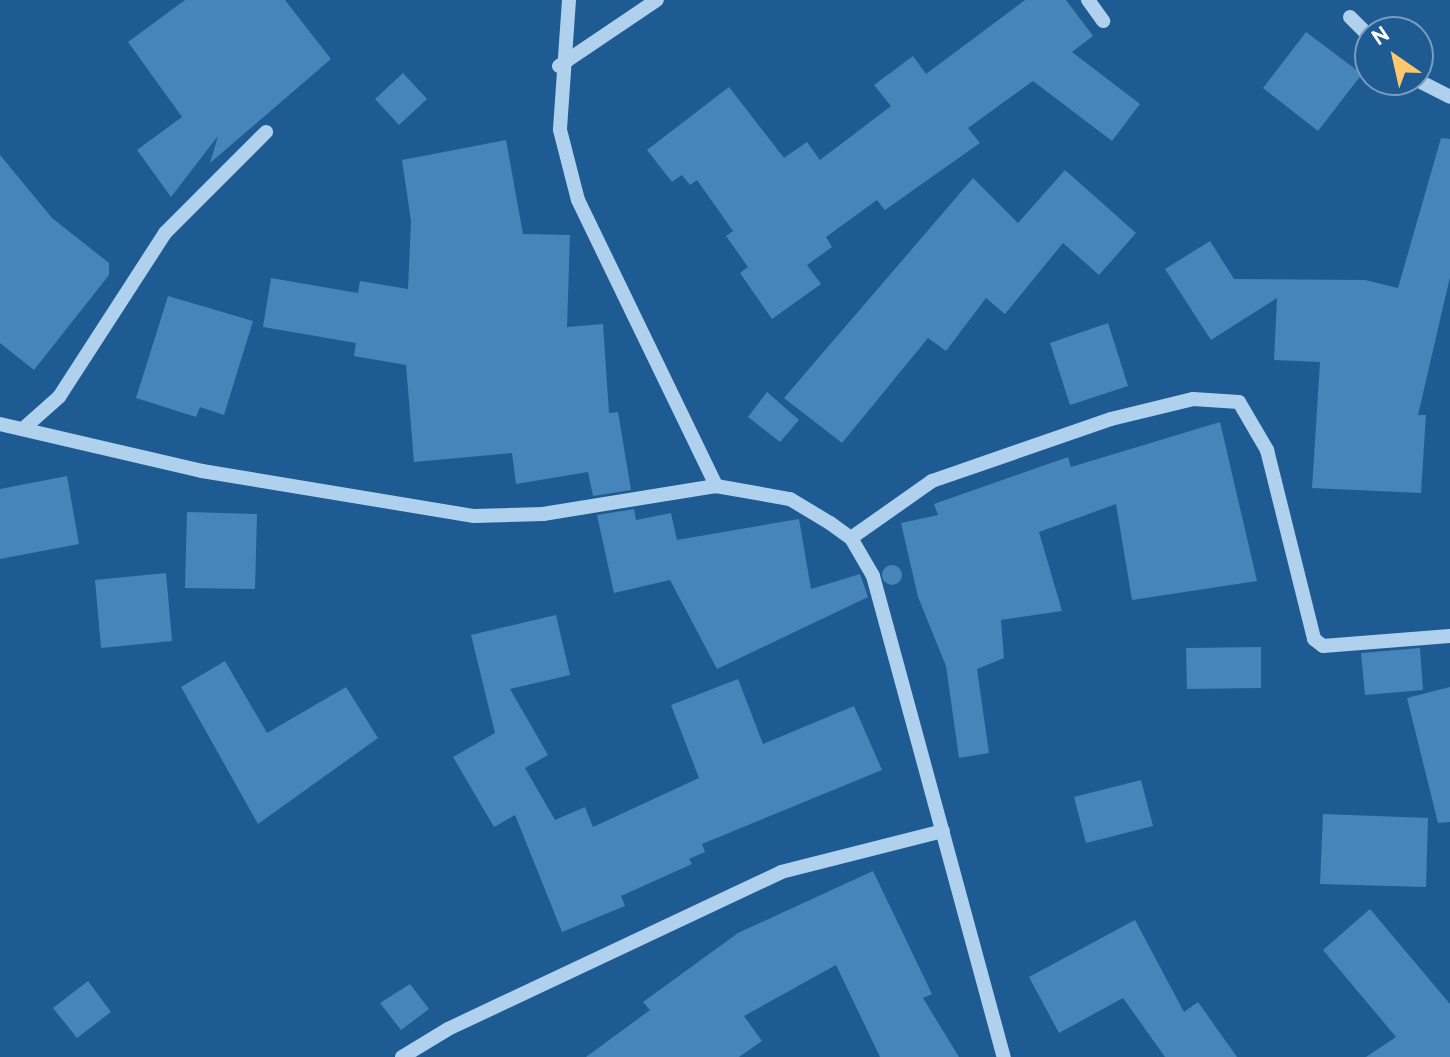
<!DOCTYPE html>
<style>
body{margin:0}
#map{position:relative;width:1450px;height:1057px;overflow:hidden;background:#1e5b93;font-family:Overpass,sans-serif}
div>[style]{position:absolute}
.building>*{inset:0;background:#4684b9}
.round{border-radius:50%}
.minor>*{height:14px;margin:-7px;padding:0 7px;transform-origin:7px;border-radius:7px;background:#afd1ee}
span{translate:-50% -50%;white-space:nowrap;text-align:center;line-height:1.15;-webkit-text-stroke:6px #1e5b93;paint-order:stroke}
.north{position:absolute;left:1354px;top:16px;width:80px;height:80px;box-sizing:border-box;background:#1e5b93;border:2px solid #789dbe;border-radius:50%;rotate:326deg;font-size:22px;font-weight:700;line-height:32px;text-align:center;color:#fff}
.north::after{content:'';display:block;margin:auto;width:28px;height:36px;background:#fdc76f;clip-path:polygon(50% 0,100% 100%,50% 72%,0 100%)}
</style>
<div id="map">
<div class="building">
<i style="clip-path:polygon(185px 0,285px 0,331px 59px,210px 163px,218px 136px,171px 197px,137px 150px,182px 117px,128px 42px)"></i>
<i style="clip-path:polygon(1025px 0,1066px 0,1093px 36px,1072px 52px,1140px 104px,1112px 141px,1033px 81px,968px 128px,980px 143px,885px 210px,877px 200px,826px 237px,832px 247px,807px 265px,821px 284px,772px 319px,740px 273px,748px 267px,726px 236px,733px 231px,697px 180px,690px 185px,682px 175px,672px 182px,647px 150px,729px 87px,784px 158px,807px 142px,820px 160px,891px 106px,874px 85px,913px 56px,926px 74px)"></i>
<i style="clip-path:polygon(1306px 32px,1362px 74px,1318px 131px,1263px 88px)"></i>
<i style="clip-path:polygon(403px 73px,427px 99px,399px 125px,375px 99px)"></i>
<i style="clip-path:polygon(1441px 138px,1450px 139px,1450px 277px,1418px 415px,1426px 415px,1421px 493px,1312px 488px,1320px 362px,1274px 360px,1277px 298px,1211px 340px,1165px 269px,1210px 241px,1234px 279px,1365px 280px,1398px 288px)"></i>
<i style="clip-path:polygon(506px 140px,523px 234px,570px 235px,567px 327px,603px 324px,609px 413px,618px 412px,631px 490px,593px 496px,588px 472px,516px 484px,512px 453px,414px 462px,406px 365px,354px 356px,356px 343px,263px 327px,271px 278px,358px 293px,360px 281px,408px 289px,411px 221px,402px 160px)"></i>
<i style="clip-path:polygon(0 155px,52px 218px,109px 263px,109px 275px,34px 370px,0 343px)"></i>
<i style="clip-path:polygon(1065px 170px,1136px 233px,1099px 275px,1063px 243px,1005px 314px,986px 298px,946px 351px,928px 338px,842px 443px,784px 398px,973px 178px,1018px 223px)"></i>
<i style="clip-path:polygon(168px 296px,253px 321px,224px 415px,200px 407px,196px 417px,136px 398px)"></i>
<i style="clip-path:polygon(1108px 323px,1128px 386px,1070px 405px,1050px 343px)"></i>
<i style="clip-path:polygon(767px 392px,799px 420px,780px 442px,748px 417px)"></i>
<i style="clip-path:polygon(1220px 422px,1257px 581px,1132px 600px,1116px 504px,1039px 532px,1062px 611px,1001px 620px,1004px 658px,977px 669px,989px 753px,959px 758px,946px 666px,918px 597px,901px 523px,938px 515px,934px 504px,1068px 457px,1071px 467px)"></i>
<i style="clip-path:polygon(67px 476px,79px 544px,0 559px,0 489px)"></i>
<i style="clip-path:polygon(634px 509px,636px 520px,671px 513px,677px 540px,799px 519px,811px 589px,860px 574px,868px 597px,717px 669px,670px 580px,614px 593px,597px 515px)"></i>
<i style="clip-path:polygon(187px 512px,257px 514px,255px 589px,185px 588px)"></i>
<i class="round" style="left:882px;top:565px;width:20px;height:20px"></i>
<i style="clip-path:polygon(166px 573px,172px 641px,101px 648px,95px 580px)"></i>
<i style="clip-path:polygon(556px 615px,570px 675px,510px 689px,548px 755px,525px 768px,555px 820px,585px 807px,593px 827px,699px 778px,671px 705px,738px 679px,763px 744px,854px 706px,882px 770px,702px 844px,705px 852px,689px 859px,692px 864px,621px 896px,625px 906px,562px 932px,515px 815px,494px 827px,453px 757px,495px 733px,471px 635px)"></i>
<i style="clip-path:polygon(1261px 647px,1261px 688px,1187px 689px,1186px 648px)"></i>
<i style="clip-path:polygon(1420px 648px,1423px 690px,1365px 695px,1361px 653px)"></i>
<i style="clip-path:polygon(225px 661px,267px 733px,346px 687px,378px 738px,258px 824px,181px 687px)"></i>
<i style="clip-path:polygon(1450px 687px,1450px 822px,1438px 823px,1407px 698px)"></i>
<i style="clip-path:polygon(1141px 780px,1153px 826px,1086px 843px,1074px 797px)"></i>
<i style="clip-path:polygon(1323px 814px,1428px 818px,1426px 887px,1320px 884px)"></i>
<i style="clip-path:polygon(873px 871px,932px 994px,923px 998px,959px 1057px,880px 1057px,836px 965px,744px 1016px,762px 1041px,739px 1057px,586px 1057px,650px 1010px,643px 1002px,738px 933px)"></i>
<i style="clip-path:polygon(1370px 909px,1450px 1004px,1450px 1057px,1366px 1057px,1396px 1037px,1323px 950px)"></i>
<i style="clip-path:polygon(1135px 920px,1184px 1012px,1198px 1002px,1237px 1057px,1165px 1057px,1123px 998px,1059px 1033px,1029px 977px)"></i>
<i style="clip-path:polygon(88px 981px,111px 1012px,77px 1038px,53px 1008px)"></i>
<i style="clip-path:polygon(410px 984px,429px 1009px,401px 1030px,380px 1003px)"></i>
</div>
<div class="minor">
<i style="left:569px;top:0;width:130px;rotate:94deg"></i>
<i style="left:560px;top:130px;width:72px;rotate:75.6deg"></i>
<i style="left:578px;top:200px;width:318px;rotate:64.2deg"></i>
<i style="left:1088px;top:0;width:26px;rotate:54deg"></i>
<i style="left:1350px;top:17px;width:28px;rotate:45deg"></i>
<i style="left:559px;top:66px;width:118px;rotate:-34deg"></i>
<i style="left:1417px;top:80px;width:37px;rotate:27deg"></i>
<i style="left:0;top:424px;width:207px;rotate:13.1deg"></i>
<i style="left:202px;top:471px;width:276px;rotate:9.4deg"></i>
<i style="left:474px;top:516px;width:69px;rotate:-1.7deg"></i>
<i style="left:543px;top:514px;width:175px;rotate:-9.2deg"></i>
<i style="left:716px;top:486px;width:75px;rotate:10deg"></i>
<i style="left:790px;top:499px;width:47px;rotate:31deg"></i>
<i style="left:830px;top:523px;width:26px;rotate:36deg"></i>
<i style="left:851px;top:538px;width:44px;rotate:59.9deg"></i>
<i style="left:873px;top:576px;width:499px;rotate:74.8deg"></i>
<i style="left:24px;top:428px;width:47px;rotate:-41.5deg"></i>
<i style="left:59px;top:397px;width:195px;rotate:-57.1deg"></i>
<i style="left:165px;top:233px;width:143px;rotate:-45deg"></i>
<i style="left:851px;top:538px;width:99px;rotate:-35.1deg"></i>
<i style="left:932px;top:481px;width:189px;rotate:-19.1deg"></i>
<i style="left:1111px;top:419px;width:84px;rotate:-13.7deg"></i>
<i style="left:1193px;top:399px;width:46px;rotate:3.7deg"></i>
<i style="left:1239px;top:402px;width:56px;rotate:59.7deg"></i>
<i style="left:1267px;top:450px;width:195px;rotate:76deg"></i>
<i style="left:1314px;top:639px;width:11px;rotate:38deg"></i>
<i style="left:1323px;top:646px;width:127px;rotate:-4.5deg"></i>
<i style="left:402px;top:1057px;width:54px;rotate:-31.3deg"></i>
<i style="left:448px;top:1029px;width:368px;rotate:-25.2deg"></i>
<i style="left:781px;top:872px;width:167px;rotate:-14.2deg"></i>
</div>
<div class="north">N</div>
</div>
